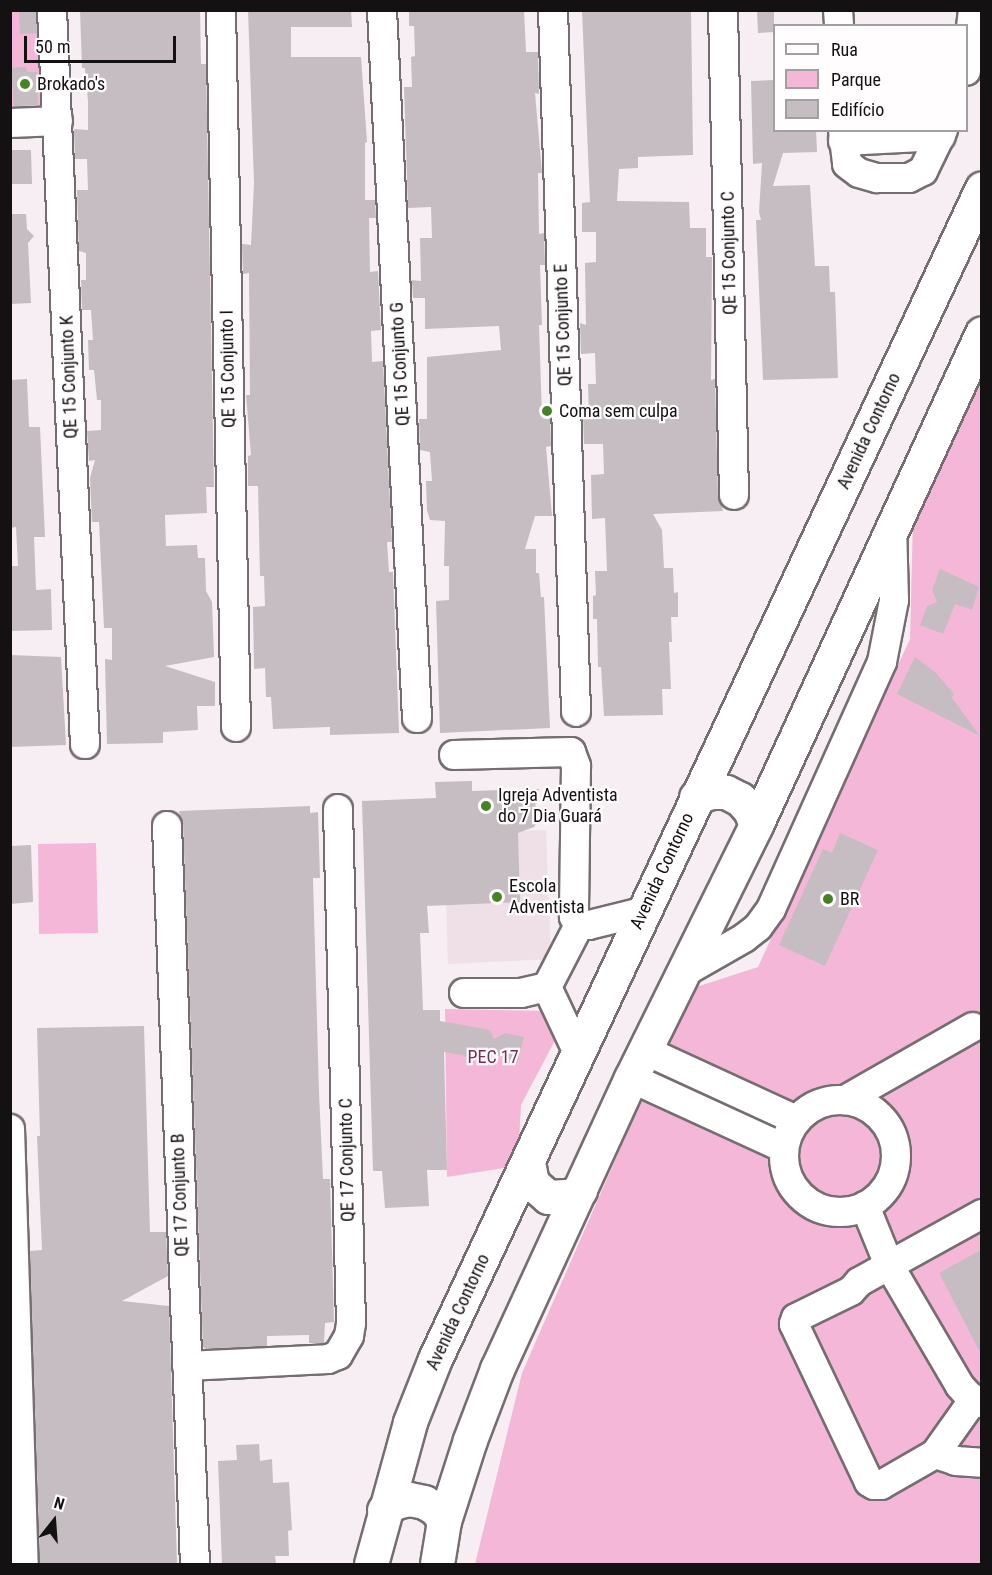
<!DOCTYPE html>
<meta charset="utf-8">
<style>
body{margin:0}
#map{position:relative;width:992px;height:1575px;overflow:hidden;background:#f6eef2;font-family:"Roboto Condensed",sans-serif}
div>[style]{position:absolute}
.built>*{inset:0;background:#efdfe7}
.green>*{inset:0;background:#f5b7d7}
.building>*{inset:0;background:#c5bdc1}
.roads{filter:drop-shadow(2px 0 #756d71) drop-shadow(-2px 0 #756d71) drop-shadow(0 2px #756d71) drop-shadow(0 -2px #756d71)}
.minor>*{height:28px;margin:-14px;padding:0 14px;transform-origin:14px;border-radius:14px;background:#fff}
.minor>.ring{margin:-14px;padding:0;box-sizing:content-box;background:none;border:28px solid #fff;border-radius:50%}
.major>*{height:33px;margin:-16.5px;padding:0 16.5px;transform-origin:16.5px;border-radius:16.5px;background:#fff}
.dots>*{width:16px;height:16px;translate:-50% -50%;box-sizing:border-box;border:3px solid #fffdfe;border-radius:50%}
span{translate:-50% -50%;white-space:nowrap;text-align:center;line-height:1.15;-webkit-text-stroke:4.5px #fffdfe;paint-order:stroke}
.poi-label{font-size:18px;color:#141112}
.left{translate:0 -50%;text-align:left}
.street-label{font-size:18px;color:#141112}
.park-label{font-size:18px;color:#772b58}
.frame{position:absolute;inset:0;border:12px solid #141112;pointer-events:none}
.legend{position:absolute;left:773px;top:24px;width:195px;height:108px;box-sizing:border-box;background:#fffdfe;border:2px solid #a19fa0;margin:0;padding:8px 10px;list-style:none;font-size:18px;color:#141112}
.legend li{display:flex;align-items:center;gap:12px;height:30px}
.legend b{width:30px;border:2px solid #a19fa0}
.north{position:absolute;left:24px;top:1491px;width:60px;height:60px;-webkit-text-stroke:4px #fffdfe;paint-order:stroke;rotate:17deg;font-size:16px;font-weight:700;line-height:24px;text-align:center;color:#141112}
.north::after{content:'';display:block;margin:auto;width:21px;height:27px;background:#141112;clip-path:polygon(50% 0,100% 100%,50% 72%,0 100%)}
.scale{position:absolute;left:24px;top:36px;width:152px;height:27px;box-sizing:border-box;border:3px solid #141112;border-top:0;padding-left:8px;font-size:18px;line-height:21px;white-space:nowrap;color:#141112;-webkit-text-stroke:4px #fffdfe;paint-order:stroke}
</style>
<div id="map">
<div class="built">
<i style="clip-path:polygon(546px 830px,551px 959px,448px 964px,444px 834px)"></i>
</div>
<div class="green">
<i style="clip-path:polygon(10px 11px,37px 11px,43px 106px,11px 107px)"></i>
<i style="clip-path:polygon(981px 382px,981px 1564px,475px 1564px,522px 1373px,690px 989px,758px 967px,910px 639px,913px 519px)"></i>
<i style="clip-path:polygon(96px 843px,98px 933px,39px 934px,38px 844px)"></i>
<i style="clip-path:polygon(445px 1009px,553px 1011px,561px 1029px,521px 1105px,519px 1143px,504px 1168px,447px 1177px)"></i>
</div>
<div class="building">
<i style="clip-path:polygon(19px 10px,36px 10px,37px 33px,20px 34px)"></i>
<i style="clip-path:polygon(80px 10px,200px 10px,201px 64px,206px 64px,214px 487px,206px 487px,207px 513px,165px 515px,166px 546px,197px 545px,198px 558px,205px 558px,206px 591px,212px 602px,214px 657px,165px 666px,215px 682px,215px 706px,197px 706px,198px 730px,163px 732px,163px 743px,107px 744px,105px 659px,112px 660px,112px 628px,104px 628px,99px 522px,92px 522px,90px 478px,95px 460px,89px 461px,87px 431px,101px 430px,101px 400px,97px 400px,94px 370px,89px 370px,88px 340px,93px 340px,91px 310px,82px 310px,81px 280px,86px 280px,86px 253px,79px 251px,77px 190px,88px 190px,87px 159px,75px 159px,74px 129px,88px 130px,88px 101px,85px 68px,82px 68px)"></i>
<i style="clip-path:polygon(248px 10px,351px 10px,352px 27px,291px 27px,291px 57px,361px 57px,367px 142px,365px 143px,365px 200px,375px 200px,376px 218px,369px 218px,370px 272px,378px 271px,381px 330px,371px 331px,372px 362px,383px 361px,392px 542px,387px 542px,389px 572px,393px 572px,399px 733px,330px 735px,330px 727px,273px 729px,271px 697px,266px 697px,265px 668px,254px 669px,253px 607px,265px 606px,264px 576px,260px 576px,258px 486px,248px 486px,248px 456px,251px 455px,246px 395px,250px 395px,249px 273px,243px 274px,242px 244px,251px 245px,254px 183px)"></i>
<i style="clip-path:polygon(409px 10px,524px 10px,526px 52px,538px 52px,539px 94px,535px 93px,542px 173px,538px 173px,539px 234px,544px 233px,545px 265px,540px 265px,542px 325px,539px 325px,542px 417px,550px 416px,551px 446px,546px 447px,552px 516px,535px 516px,525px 549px,536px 549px,536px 573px,539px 573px,541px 597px,544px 597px,550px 728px,440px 733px,436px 601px,449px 600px,449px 566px,444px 566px,445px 521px,430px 520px,427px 510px,426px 481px,432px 481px,430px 452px,420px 450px,419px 419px,427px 419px,427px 357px,501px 350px,499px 326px,425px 329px,425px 298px,413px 298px,412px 280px,421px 281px,420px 238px,432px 238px,431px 207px,408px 208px,404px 87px,412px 87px,411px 57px,415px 56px,414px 26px,409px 26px)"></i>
<i style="clip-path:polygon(582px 10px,691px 10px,693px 155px,638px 157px,638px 168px,619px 169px,617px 201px,689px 202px,690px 228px,706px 228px,706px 257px,712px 257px,711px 380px,715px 379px,718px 495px,723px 511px,653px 514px,662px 530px,664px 568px,673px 568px,674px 593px,678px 592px,678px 617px,671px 617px,672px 642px,669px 642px,671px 689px,662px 689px,663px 715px,604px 716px,601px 667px,598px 667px,597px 619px,593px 619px,593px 596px,596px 595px,595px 571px,607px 571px,605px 518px,592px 519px,591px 475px,604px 474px,603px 444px,584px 444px,583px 414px,589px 414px,588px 384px,596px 384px,595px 353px,581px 354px,580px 323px,586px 325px,585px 263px,596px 262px,596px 232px,582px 232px,582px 203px,590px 202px)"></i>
<i style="clip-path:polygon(757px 10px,774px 10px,774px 32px,758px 33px)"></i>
<i style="clip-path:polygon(26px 67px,27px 72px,37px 72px,38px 105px,14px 106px,11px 68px)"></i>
<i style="clip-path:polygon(774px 80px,774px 130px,816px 130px,817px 152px,783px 153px,773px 186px,810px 185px,815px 266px,829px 266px,830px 292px,835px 292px,838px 378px,763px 380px,756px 220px,761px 220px,759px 212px,762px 163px,753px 164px,751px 81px)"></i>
<i style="clip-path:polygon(10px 150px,31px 150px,32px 184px,10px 184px)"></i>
<i style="clip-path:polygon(10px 214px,26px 214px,27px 229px,34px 236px,28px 243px,31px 303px,10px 304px)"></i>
<i style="clip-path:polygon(27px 379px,29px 427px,40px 427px,45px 537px,34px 537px,36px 590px,51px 589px,52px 630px,10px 631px,10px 566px,18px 566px,16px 527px,10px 528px,10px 380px)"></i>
<i style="clip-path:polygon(940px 569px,979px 587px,972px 610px,955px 604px,943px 634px,920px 625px,927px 606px,937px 602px,932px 590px)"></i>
<i style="clip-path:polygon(10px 655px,61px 657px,66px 745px,10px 747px)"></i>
<i style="clip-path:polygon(915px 657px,936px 673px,954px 694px,952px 698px,980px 736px,897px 694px)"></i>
<i style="clip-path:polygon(472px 781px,472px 791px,539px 789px,535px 802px,538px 821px,534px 827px,518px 833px,520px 902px,427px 906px,429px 933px,420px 933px,423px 1010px,440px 1010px,440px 1021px,490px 1030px,494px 1039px,505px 1033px,524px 1037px,518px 1061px,483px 1052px,482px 1059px,444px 1052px,447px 1170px,427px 1170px,429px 1206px,385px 1208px,382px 1171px,373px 1171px,362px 801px,436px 798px,435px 782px)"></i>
<i style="clip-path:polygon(310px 806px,310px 813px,318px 812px,320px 878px,313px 878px,319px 1092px,323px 1179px,330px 1179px,334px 1322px,325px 1323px,324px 1343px,309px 1343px,309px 1335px,267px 1336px,267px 1346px,206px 1349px,203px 1347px,183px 825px,179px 811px)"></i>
<i style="clip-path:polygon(840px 833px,878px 850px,825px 966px,779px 945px,823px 849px,832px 853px)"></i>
<i style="clip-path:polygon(31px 845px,33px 902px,10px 904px,10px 846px)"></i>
<i style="clip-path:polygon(144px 1026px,150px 1232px,166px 1232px,168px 1276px,122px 1301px,169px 1306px,177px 1564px,40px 1564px,30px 1251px,42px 1250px,37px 1136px,40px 1136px,37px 1028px)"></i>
<i style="clip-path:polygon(981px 1250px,981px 1354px,939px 1273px)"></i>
<i style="clip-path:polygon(259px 1444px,260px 1461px,272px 1459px,273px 1483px,289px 1482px,292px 1530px,288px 1531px,289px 1556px,275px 1556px,276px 1564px,222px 1564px,218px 1461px,237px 1460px,236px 1445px)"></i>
</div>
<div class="roads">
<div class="minor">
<i style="left:52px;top:10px;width:735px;rotate:87.43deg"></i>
<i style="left:221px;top:10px;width:717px;rotate:88.8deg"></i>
<i style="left:382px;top:10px;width:709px;rotate:87.17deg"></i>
<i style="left:553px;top:10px;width:702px;rotate:88.12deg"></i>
<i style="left:723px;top:10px;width:485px;rotate:88.7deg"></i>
<i style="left:838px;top:10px;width:16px;rotate:86deg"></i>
<i style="left:966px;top:71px;width:61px;rotate:-83.5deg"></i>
<i style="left:10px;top:123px;width:48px;rotate:-2.4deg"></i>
<i style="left:843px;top:130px;width:34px;rotate:83deg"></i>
<i style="left:847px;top:164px;width:15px;rotate:37deg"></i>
<i style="left:859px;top:173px;width:19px;rotate:16deg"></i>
<i style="left:877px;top:178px;width:32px"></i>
<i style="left:909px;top:178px;width:16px;rotate:-27deg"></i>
<i style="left:923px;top:171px;width:46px;rotate:-64deg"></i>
<i style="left:843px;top:141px;width:98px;rotate:-2.9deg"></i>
<i style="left:454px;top:755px;width:117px;rotate:-1.5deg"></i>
<i style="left:571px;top:752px;width:15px;rotate:70deg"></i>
<i style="left:576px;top:766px;width:151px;rotate:90.8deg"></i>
<i style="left:574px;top:917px;width:9px;rotate:58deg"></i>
<i style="left:579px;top:925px;width:10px"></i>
<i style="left:589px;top:925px;width:55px;rotate:-13.8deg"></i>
<i style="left:167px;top:826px;width:739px;rotate:87.83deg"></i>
<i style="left:681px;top:974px;width:73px;rotate:-29.7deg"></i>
<i style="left:744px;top:938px;width:18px;rotate:-38deg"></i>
<i style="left:758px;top:927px;width:22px;rotate:-54deg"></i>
<i style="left:771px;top:909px;width:271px;rotate:-65.8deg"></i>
<i style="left:882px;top:662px;width:63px;rotate:-79deg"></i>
<i style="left:894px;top:600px;width:75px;rotate:-91.5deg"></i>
<i style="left:547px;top:987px;width:73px;rotate:64.8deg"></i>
<i style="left:464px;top:993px;width:57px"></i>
<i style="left:521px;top:993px;width:27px;rotate:-13deg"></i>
<i style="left:547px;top:987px;width:70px;rotate:-62.7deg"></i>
<i style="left:644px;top:1050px;width:167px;rotate:24.7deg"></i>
<i style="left:631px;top:1078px;width:168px;rotate:24.6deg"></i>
<i style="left:845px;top:1100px;width:147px;rotate:-29.7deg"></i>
<i class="ring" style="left:784px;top:1100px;width:84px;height:84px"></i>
<i style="left:10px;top:1129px;width:435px;rotate:88.2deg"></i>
<i style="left:865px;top:1206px;width:64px;rotate:67.9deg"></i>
<i style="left:889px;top:1265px;width:140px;rotate:59.6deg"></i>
<i style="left:960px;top:1386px;width:13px;rotate:48deg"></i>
<i style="left:969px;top:1396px;width:15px;rotate:28deg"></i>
<i style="left:187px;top:1366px;width:141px;rotate:-2.8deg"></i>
<i style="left:328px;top:1359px;width:11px;rotate:-22deg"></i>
<i style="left:338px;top:1355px;width:22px;rotate:-60deg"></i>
<i style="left:349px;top:1336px;width:13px;rotate:-81deg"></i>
<i style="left:351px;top:1323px;width:514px;rotate:-91.45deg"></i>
<i style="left:974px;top:1399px;width:67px;rotate:125.3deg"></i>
<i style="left:935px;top:1454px;width:62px;rotate:150.1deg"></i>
<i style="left:881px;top:1485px;width:7px;rotate:180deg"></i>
<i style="left:874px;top:1485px;width:6px;rotate:-149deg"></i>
<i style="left:869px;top:1482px;width:175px;rotate:-115.4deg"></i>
<i style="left:794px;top:1324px;width:6px;rotate:-72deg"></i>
<i style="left:796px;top:1318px;width:61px;rotate:-26.1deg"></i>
<i style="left:851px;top:1291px;width:12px;rotate:-48deg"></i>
<i style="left:859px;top:1282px;width:141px;rotate:-28.9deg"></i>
<i style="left:935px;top:1454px;width:22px;rotate:18deg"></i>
<i style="left:956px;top:1461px;width:26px;rotate:4deg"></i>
</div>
<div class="major">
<i style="left:696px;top:797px;width:16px;rotate:-18deg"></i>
<i style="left:711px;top:792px;width:15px"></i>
<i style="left:726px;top:792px;width:16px;rotate:27deg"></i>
<i style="left:740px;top:799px;width:15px;rotate:48deg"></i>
<i style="left:750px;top:810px;width:16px;rotate:68deg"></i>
<i style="left:528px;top:1162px;width:21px;rotate:79deg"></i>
<i style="left:532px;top:1183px;width:21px;rotate:41deg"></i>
<i style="left:548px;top:1197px;width:22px;rotate:-3deg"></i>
<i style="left:570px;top:1196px;width:12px;rotate:-31deg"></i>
<i style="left:384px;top:1510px;width:14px;rotate:-34deg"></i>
<i style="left:396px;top:1502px;width:13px;rotate:-13deg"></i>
<i style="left:409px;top:1499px;width:15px;rotate:11deg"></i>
<i style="left:424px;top:1502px;width:14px;rotate:30deg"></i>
<i style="left:436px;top:1509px;width:14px;rotate:56deg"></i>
<i style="left:371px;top:1564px;width:147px;rotate:-74.6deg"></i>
<i style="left:410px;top:1422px;width:68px;rotate:-68.4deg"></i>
<i style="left:435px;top:1359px;width:1292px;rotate:-64.96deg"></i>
<i style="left:437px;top:1564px;width:44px;rotate:-80.8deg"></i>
<i style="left:444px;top:1521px;width:85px;rotate:-72.2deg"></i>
<i style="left:470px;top:1440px;width:76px;rotate:-69.2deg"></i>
<i style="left:497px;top:1369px;width:320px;rotate:-65.3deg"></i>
<i style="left:631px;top:1078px;width:282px;rotate:-63.7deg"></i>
<i style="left:756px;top:825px;width:541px;rotate:-65.33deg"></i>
</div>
</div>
<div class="dots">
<i style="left:25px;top:84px;background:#458424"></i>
<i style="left:547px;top:411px;background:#458424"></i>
<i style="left:486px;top:806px;background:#458424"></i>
<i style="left:497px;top:897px;background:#458424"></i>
<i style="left:828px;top:899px;background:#458424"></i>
</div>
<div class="poi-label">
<span class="left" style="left:37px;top:84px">Brokado's</span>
<span class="left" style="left:559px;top:411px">Coma sem culpa</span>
<span class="left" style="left:498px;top:806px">Igreja Adventista<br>do 7 Dia Guará</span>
<span class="left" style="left:509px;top:897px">Escola<br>Adventista</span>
<span class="left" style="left:840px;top:899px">BR</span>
</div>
<div class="street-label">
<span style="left:729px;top:253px;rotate:-91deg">QE 15 Conjunto C</span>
<span style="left:563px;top:325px;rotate:-92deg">QE 15 Conjunto E</span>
<span style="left:400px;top:364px;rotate:-93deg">QE 15 Conjunto G</span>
<span style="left:228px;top:369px;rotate:-91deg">QE 15 Conjunto I</span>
<span style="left:69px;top:377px;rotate:-92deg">QE 15 Conjunto K</span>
<span style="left:869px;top:431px;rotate:-65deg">Avenida Contorno</span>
<span style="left:662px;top:871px;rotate:-65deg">Avenida Contorno</span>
<span style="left:347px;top:1160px;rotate:-91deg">QE 17 Conjunto C</span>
<span style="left:180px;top:1195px;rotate:-92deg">QE 17 Conjunto B</span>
<span style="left:458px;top:1312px;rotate:-65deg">Avenida Contorno</span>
</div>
<div class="park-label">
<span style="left:493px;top:1057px">PEC 17</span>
</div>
<div class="frame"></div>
<ul class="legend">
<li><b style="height:8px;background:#fff"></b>Rua</li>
<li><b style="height:16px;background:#f5b7d7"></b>Parque</li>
<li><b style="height:16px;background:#c5bdc1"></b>Edifício</li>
</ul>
<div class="north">N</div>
<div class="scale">50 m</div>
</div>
